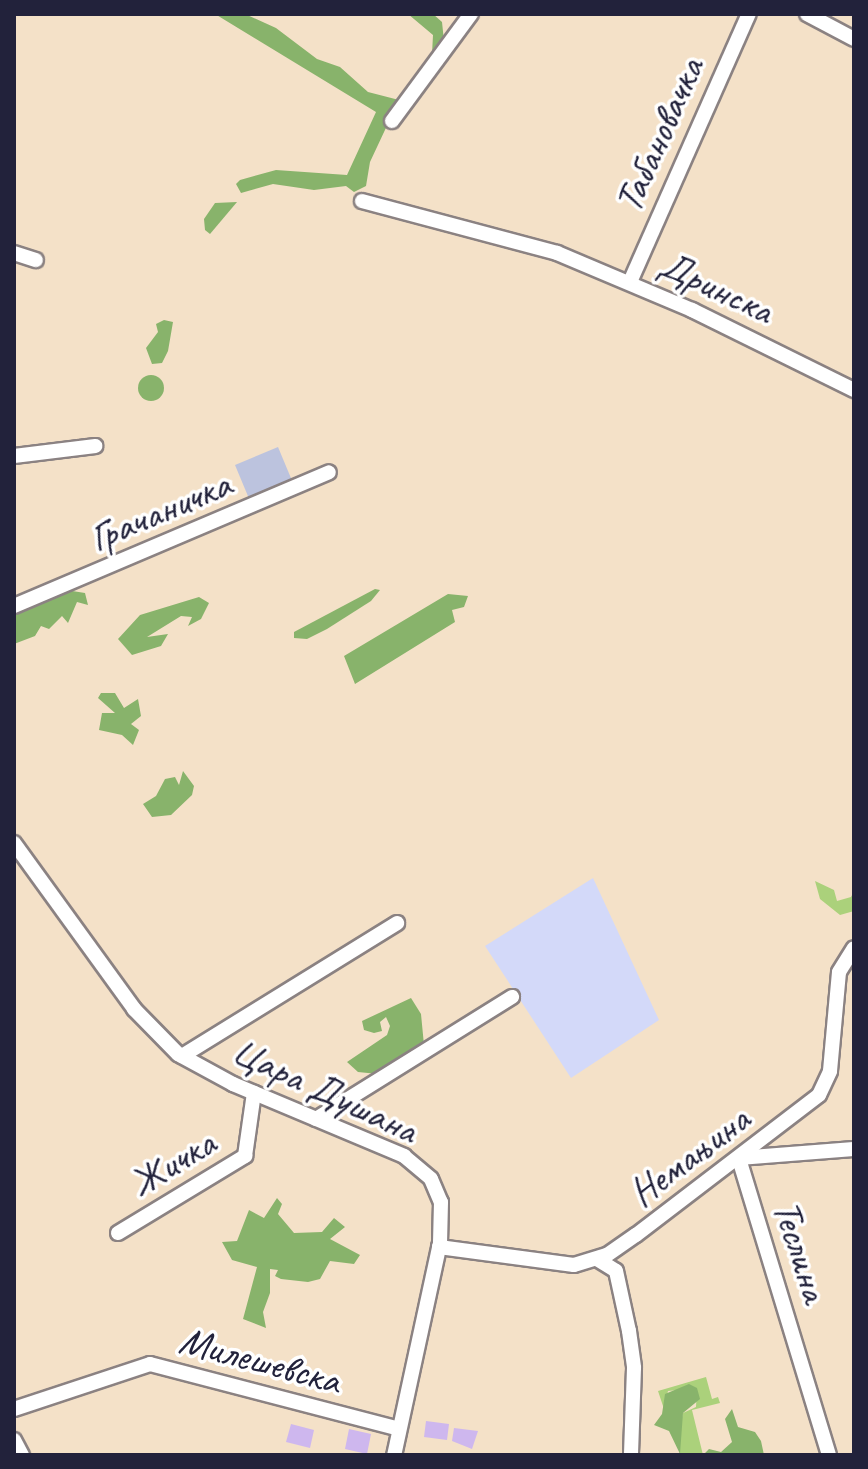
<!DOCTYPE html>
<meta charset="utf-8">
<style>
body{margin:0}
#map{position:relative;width:868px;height:1469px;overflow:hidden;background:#f4e1c8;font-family:Caveat,sans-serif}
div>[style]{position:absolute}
.built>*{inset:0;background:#d3d9f9}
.industrial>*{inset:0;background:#bcc3de}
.green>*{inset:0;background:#abd17b}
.forest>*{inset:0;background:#88b36b}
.round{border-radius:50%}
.building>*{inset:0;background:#ceb7ee}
.roads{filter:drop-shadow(2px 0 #8b8282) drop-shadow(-2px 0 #8b8282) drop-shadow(0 2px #8b8282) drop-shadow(0 -2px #8b8282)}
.minor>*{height:14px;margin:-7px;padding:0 7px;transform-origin:7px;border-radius:7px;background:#fff}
span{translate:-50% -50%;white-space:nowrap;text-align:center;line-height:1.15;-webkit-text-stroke:7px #fff;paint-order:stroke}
.street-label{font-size:40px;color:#22223b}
.frame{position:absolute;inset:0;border:16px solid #22223b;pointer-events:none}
</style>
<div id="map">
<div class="built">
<i style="clip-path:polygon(593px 878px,659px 1020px,571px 1078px,485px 946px)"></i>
</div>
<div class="industrial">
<i style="clip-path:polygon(278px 447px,293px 483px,250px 501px,235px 465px)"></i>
</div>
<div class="green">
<i style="clip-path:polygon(815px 881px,834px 890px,837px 901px,851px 897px,854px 891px,854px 911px,840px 915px,820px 899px)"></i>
<i style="clip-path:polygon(706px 1377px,712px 1399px,718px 1397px,720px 1403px,692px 1410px,703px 1455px,680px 1455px,678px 1435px,683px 1413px,696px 1407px,697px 1388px,668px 1391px,664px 1409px,658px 1391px)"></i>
</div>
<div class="forest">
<i style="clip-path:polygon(215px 14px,245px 14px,276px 28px,317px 59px,340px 67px,368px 92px,399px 100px,370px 162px,366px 186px,354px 192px,346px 186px,314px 190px,273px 184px,241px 193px,236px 184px,240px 180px,276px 170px,347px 175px,376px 112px)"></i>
<i style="clip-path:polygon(408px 14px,433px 14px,442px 22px,444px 41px,432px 54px,433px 35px)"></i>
<i style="clip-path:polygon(237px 202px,210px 234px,205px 230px,204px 219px,215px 203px)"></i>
<i style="clip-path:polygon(164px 320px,173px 322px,168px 351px,162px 363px,152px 364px,146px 348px,158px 332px,156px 324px)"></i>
<i class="round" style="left:138px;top:375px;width:26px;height:26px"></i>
<i style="clip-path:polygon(375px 589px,380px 590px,371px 601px,327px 629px,307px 639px,294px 638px,294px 632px)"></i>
<i style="clip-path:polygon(66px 590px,85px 593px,88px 605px,77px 602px,68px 623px,62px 616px,49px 629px,41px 626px,35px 636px,14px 644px,14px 609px)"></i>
<i style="clip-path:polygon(448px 594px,468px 596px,464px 607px,452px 610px,455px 622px,355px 684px,344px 656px)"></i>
<i style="clip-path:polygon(199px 597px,209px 603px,201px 619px,188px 626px,192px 617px,181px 616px,147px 637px,168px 634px,161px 646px,132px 655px,118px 639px,140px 615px)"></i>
<i style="clip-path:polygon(101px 693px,115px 693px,124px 708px,138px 699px,141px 716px,131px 724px,139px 730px,133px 745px,122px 735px,99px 730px,102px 713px,115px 713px,98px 698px)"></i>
<i style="clip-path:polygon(183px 771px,194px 786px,192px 795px,171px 815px,152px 817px,143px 804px,156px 796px,165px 779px,175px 777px,179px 785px)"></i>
<i style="clip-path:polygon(411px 998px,421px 1014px,424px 1045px,378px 1074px,358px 1072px,347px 1062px,387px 1035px,390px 1026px,386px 1017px,380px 1022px,382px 1031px,374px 1033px,364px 1030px,362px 1021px)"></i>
<i style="clip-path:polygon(277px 1198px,282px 1204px,278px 1214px,294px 1233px,322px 1232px,334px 1218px,345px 1227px,330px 1239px,360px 1255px,354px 1264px,330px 1261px,320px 1279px,308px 1282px,281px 1279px,275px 1276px,278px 1270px,270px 1269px,270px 1293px,263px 1312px,266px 1328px,243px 1319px,257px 1267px,232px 1260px,222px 1242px,237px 1241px,249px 1210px,264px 1218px)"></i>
<i style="clip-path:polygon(689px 1384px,697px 1388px,700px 1399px,683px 1413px,680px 1454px,669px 1431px,654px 1425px,662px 1414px,665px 1394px)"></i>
<i style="clip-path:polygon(732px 1409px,738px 1427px,755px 1432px,761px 1441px,764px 1455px,703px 1455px,709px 1449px,721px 1452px,732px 1442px,725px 1419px)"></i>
</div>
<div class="building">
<i style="clip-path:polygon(426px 1421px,449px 1424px,447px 1440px,424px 1437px)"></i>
<i style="clip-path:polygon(291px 1424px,314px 1430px,310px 1448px,286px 1442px)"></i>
<i style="clip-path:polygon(454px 1428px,478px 1431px,472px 1449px,452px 1441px)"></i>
<i style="clip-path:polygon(349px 1429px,371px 1434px,367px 1454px,345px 1449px)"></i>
</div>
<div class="roads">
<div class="minor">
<i style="left:807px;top:14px;width:53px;rotate:28deg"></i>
<i style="left:392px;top:121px;width:133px;rotate:-53.6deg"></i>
<i style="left:362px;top:201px;width:202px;rotate:14.9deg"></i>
<i style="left:557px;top:253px;width:147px;rotate:22.9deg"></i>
<i style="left:692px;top:310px;width:181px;rotate:26.3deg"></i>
<i style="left:14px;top:253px;width:23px;rotate:18deg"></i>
<i style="left:630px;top:282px;width:293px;rotate:-66.1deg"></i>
<i style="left:14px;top:456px;width:82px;rotate:-7deg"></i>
<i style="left:14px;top:606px;width:342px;rotate:-23deg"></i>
<i style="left:14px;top:843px;width:205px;rotate:54.1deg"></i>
<i style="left:134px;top:1009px;width:63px;rotate:45.6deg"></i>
<i style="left:178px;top:1054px;width:63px;rotate:28.6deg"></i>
<i style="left:233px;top:1084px;width:186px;rotate:22.8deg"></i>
<i style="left:404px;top:1156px;width:35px;rotate:40deg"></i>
<i style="left:431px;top:1179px;width:25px;rotate:67deg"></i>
<i style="left:441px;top:1202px;width:41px;rotate:91.4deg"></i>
<i style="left:440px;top:1243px;width:217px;rotate:102.2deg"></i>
<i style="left:182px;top:1056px;width:253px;rotate:-31.7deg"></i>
<i style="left:316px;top:1119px;width:231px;rotate:-31.9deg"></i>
<i style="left:118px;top:1233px;width:149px;rotate:-31.2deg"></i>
<i style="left:245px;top:1156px;width:64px;rotate:-81.9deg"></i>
<i style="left:439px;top:1247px;width:136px;rotate:7.6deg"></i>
<i style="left:574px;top:1265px;width:34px;rotate:-17deg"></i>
<i style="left:607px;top:1255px;width:35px;rotate:-35deg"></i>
<i style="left:636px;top:1235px;width:230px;rotate:-37.4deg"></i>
<i style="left:819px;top:1095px;width:26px;rotate:-65deg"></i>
<i style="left:830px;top:1071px;width:99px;rotate:-84.8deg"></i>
<i style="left:839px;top:972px;width:28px;rotate:-58deg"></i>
<i style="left:597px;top:1259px;width:22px;rotate:32deg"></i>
<i style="left:616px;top:1271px;width:61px;rotate:77.8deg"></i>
<i style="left:629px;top:1331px;width:37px;rotate:82deg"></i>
<i style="left:634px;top:1368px;width:87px;rotate:92deg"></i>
<i style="left:14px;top:1409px;width:143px;rotate:-18.3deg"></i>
<i style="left:150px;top:1364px;width:257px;rotate:14.6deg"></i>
<i style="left:14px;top:1440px;width:17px;rotate:62deg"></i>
<i style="left:829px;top:1455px;width:310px;rotate:-106.9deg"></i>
<i style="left:739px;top:1158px;width:115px;rotate:-4.5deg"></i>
</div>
</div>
<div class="street-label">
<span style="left:659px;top:135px;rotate:-66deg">Табановачка</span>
<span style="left:716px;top:287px;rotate:25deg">Дринска</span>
<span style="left:160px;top:511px;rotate:-23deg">Грачаничка</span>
<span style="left:325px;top:1090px;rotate:25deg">Цара Душана</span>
<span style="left:689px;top:1156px;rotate:-37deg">Немањина</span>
<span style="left:172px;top:1163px;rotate:-31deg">Жичка</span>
<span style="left:801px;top:1251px;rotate:72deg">Теслина</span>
<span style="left:260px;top:1360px;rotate:15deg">Милешевска</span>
</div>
<div class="frame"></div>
</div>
